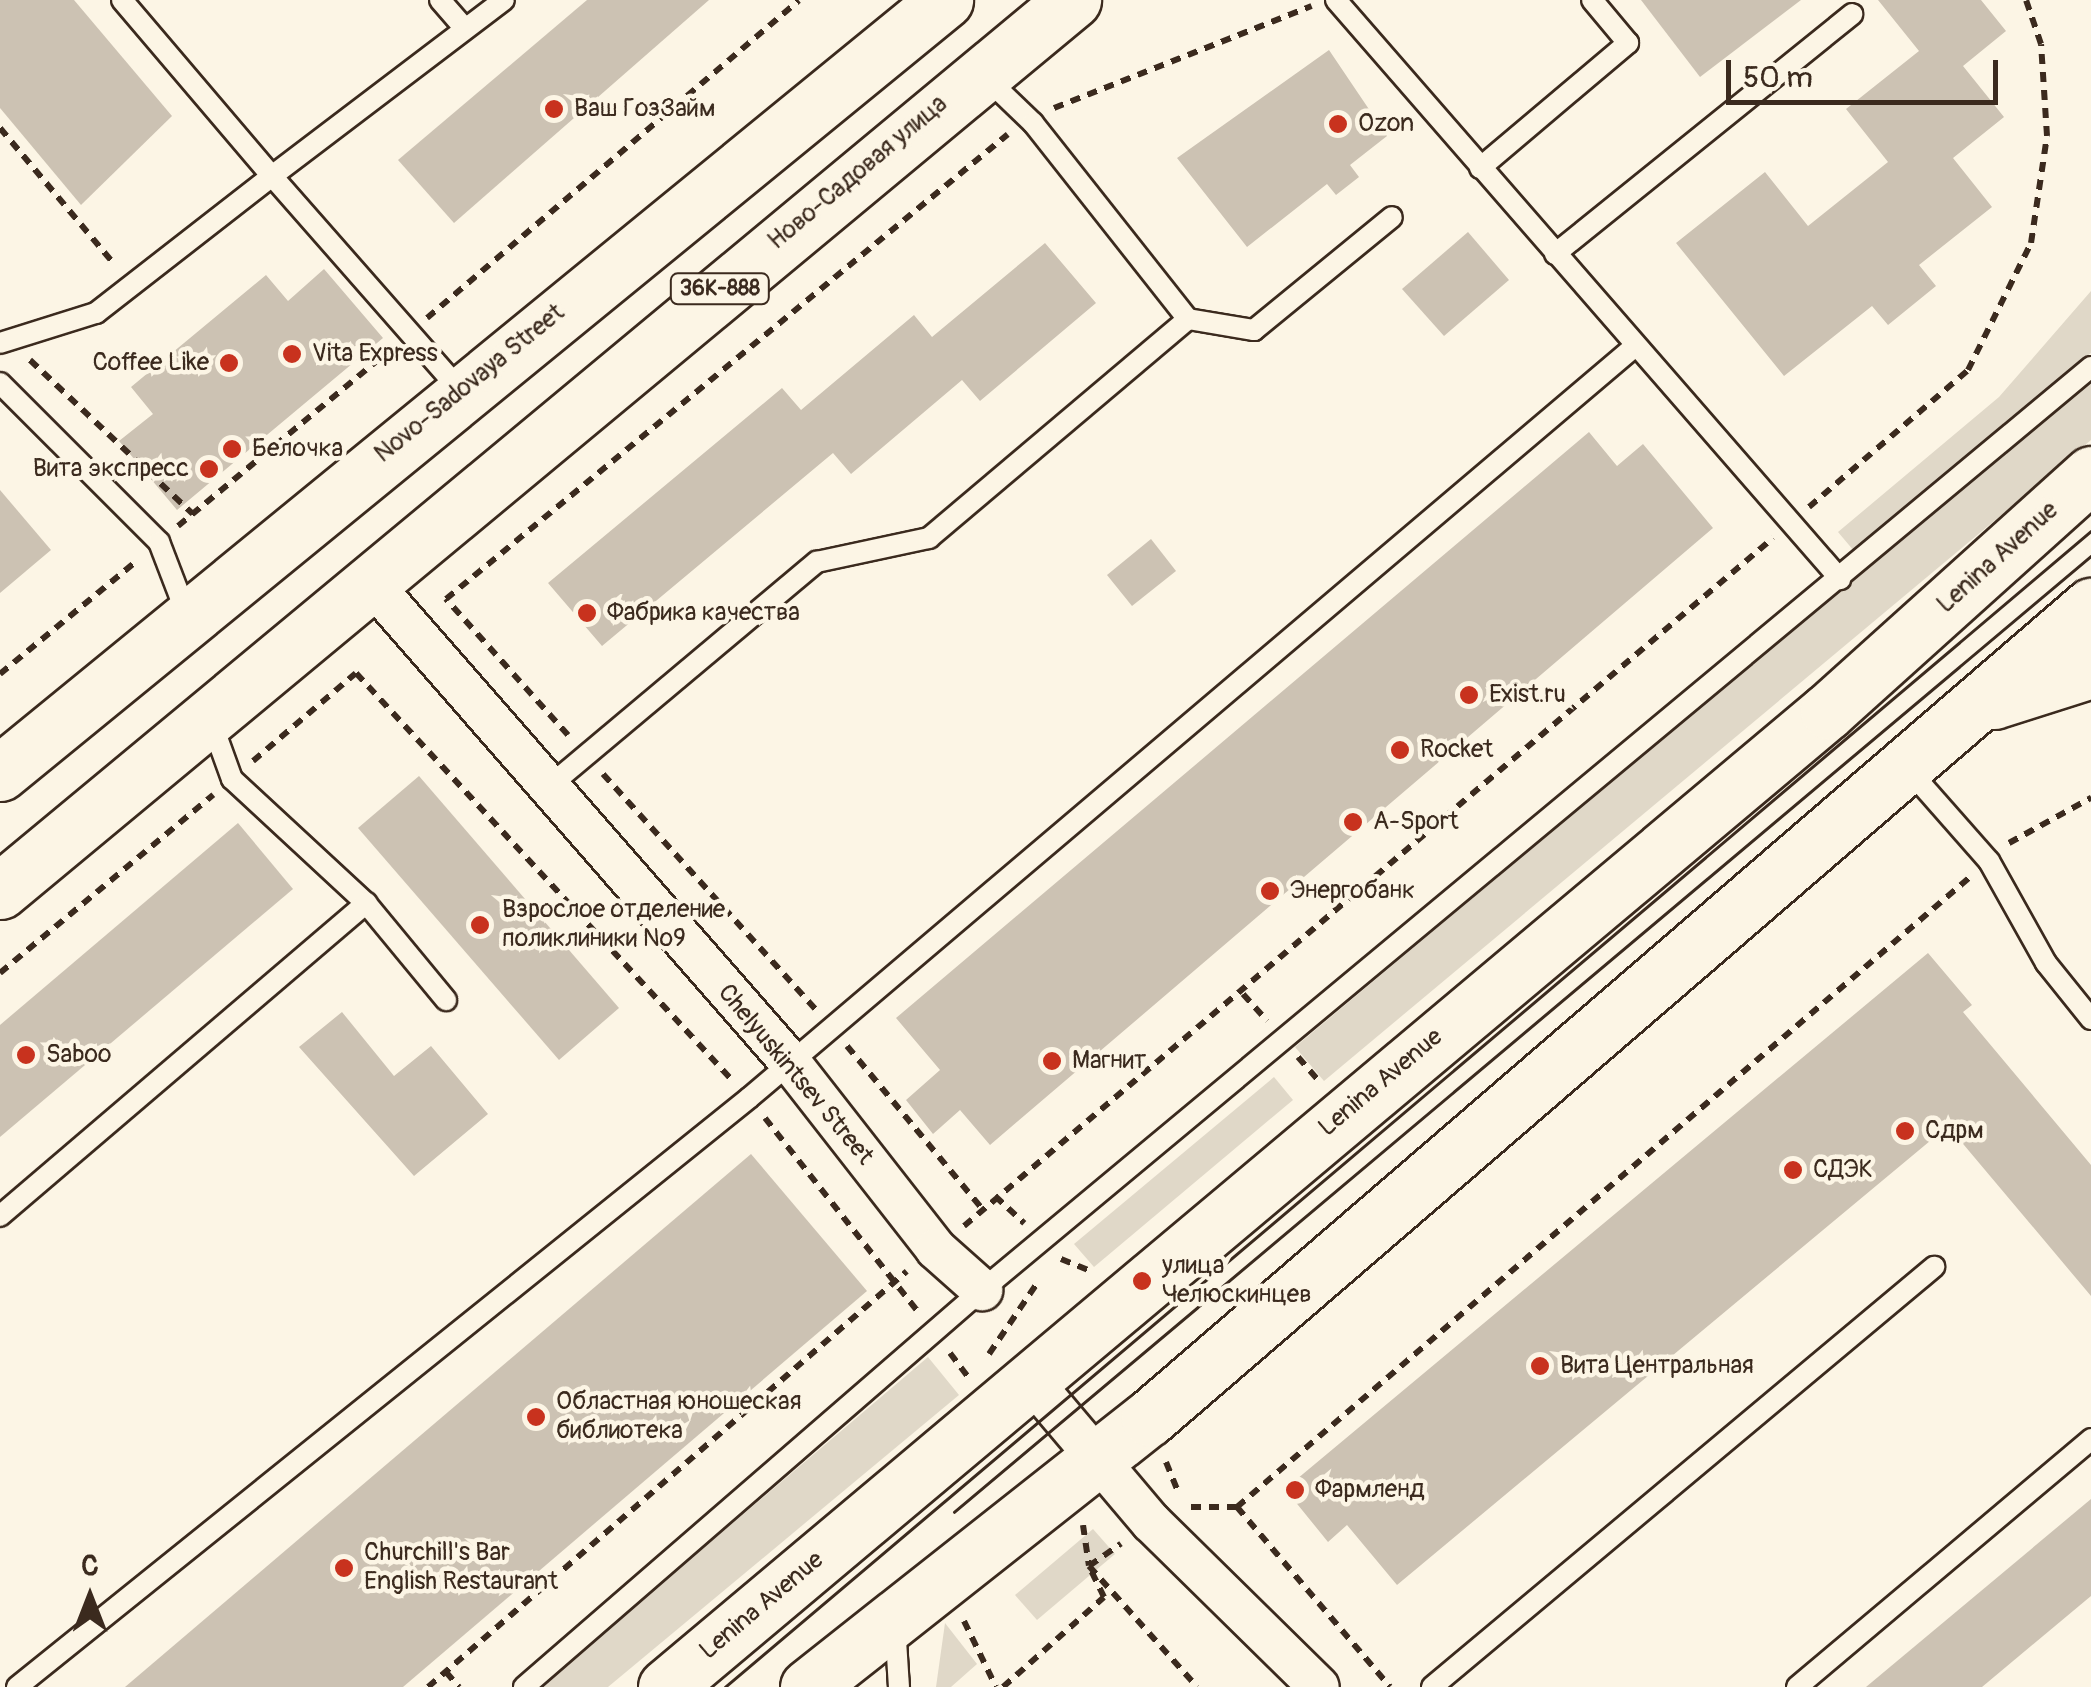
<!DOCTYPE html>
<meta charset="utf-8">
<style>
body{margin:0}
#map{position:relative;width:2091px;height:1687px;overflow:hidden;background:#fcf5e5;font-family:Pangolin,sans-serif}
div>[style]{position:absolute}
.green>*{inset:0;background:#e0d8c8}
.building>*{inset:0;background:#ccc2b3}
.path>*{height:6px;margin-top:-3px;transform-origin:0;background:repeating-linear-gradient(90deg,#3b2a1e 0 10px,transparent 0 18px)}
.roads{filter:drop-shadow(2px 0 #3b2a1e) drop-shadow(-2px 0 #3b2a1e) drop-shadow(0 2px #3b2a1e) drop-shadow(0 -2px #3b2a1e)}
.lane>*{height:20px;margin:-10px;padding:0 10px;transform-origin:10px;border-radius:10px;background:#fcf5e5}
.street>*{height:40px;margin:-20px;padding:0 20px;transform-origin:20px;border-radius:20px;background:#fcf5e5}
.secondary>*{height:55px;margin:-27.5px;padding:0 27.5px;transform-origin:27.5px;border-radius:27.5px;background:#fcf5e5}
.primary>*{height:55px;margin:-27.5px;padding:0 27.5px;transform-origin:27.5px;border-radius:27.5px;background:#fcf5e5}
.tram>*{height:2.5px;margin:-1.25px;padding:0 1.25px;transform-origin:1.25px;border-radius:1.25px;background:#3b2a1e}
.dots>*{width:28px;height:28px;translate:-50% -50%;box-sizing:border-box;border:5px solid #fcf5e5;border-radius:50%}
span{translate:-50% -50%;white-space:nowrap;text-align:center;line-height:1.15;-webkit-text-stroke:9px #fcf5e5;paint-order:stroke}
.shield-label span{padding:2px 8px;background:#fcf5e5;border:2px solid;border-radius:8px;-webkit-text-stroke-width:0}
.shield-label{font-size:22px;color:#3b2a1e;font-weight:700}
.poi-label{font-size:25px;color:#3b2a1e}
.left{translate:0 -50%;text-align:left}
.right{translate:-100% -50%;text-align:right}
.street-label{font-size:25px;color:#3b2a1e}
.north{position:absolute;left:40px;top:1547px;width:100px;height:100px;-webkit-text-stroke:8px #fcf5e5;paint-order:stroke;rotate:0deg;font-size:28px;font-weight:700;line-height:40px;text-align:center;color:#3b2a1e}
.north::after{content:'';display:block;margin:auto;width:35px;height:45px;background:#3b2a1e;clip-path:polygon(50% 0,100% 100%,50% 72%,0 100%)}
.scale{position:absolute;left:1726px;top:60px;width:272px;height:45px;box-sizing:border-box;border:5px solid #3b2a1e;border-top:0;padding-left:12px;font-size:30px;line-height:35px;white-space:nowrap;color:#3b2a1e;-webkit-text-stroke:8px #fcf5e5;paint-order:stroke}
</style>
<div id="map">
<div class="green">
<i style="clip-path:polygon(2091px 291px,2091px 353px,1854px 551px,1838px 532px,1999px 397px)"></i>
<i style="clip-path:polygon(2091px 379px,2091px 440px,1324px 1081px,1295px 1047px)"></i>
<i style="clip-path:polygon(1274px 1077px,1293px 1100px,1094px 1267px,1074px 1244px)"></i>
<i style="clip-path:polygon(928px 1357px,959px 1395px,608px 1687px,540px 1687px)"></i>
<i style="clip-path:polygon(1093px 1529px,1115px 1554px,1037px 1620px,1015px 1595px)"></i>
<i style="clip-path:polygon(945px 1623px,977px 1664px,951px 1687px,936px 1687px)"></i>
</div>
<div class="building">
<i style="clip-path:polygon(0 0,74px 0,172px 116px,81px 205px,0 108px)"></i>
<i style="clip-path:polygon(587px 0,709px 0,454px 223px,398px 160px)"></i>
<i style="clip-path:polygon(1641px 0,1801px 0,1700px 77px)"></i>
<i style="clip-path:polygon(1878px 0,1981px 0,2006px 31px,1963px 66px,2004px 117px,1953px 158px,1992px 207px,1919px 265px,1936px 286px,1888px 325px,1872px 306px,1784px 376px,1676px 243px,1765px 172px,1808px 226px,1888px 162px,1846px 109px,1919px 51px)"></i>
<i style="clip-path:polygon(1329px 50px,1387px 136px,1350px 165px,1359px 177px,1336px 195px,1327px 184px,1247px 247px,1177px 158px)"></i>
<i style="clip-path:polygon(1468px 232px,1509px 280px,1444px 336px,1402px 289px)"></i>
<i style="clip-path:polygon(1045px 243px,1096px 303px,980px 401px,962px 380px,851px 474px,833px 453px,602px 646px,548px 583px,782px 388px,801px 410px,914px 315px,932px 337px)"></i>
<i style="clip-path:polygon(324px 269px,383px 338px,177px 510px,119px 441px,153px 414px,131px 387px,266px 275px,288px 301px)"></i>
<i style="clip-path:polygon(1589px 432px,1617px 466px,1643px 444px,1713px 528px,990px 1145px,960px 1110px,933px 1134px,906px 1100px,940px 1070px,896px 1018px)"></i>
<i style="clip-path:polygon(0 490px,51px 550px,0 593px)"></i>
<i style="clip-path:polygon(1151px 539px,1176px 571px,1132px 606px,1107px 575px)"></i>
<i style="clip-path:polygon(419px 776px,619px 1008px,559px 1060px,358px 828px)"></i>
<i style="clip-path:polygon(238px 823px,293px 889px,0 1137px,0 1025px)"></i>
<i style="clip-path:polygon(1928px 953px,1972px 1005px,1963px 1012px,2091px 1165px,2091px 1296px,1948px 1126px,1397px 1585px,1347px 1525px,1328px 1542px,1285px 1489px)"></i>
<i style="clip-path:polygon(342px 1012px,394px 1076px,431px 1046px,488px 1114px,414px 1176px,299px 1047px)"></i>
<i style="clip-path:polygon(751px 1154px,867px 1291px,403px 1687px,125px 1687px)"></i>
<i style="clip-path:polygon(2091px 1499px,2091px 1596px,1982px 1687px,1866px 1687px)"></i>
</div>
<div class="path">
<i style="left:1054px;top:108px;width:277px;rotate:-21.6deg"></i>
<i style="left:0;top:128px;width:179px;rotate:50deg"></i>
<i style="left:427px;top:318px;width:489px;rotate:-40.5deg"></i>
<i style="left:30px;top:360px;width:224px;rotate:43.4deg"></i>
<i style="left:1809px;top:507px;width:210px;rotate:-40.7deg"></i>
<i style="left:1968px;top:370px;width:142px;rotate:-63.6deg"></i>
<i style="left:2031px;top:243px;width:108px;rotate:-81.5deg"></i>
<i style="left:2047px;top:136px;width:92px;rotate:-93.7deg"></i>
<i style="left:2041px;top:44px;width:46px;rotate:-108.8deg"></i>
<i style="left:178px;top:526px;width:277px;rotate:-39.7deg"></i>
<i style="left:0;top:674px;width:179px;rotate:-39.6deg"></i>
<i style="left:568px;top:735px;width:183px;rotate:-131.9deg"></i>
<i style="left:446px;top:599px;width:729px;rotate:-39.6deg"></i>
<i style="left:253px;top:761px;width:135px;rotate:-40.5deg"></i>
<i style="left:356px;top:673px;width:553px;rotate:47.27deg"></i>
<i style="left:603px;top:774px;width:318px;rotate:47.9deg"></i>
<i style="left:2009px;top:843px;width:94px;rotate:-28.8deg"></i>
<i style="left:0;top:973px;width:278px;rotate:-39.9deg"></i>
<i style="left:1243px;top:994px;width:36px;rotate:48deg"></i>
<i style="left:847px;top:1046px;width:214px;rotate:50.3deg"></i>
<i style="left:1298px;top:1057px;width:33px;rotate:49deg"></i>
<i style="left:765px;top:1118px;width:247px;rotate:51.7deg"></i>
<i style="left:995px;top:1196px;width:40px;rotate:43deg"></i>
<i style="left:964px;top:1226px;width:1062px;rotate:-40.38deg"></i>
<i style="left:1061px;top:1259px;width:32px;rotate:22deg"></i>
<i style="left:950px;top:1353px;width:31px;rotate:53deg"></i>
<i style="left:989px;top:1354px;width:87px;rotate:-55.8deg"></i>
<i style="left:1166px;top:1462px;width:32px;rotate:68deg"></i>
<i style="left:1191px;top:1507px;width:46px"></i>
<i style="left:1237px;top:1507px;width:967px;rotate:-40.68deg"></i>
<i style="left:1237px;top:1507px;width:236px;rotate:49.6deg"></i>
<i style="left:1083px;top:1525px;width:41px;rotate:81.7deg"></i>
<i style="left:1089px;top:1566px;width:162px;rotate:48.2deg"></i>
<i style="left:964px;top:1621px;width:73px;rotate:64.1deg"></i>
<i style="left:446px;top:1672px;width:20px;rotate:49deg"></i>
<i style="left:428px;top:1687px;width:634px;rotate:-40.97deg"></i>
<i style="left:1003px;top:1687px;width:135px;rotate:-41.7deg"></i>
<i style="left:1104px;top:1597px;width:34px;rotate:-116deg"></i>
<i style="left:1089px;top:1566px;width:39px;rotate:-35deg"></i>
</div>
<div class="roads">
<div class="lane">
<i style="left:122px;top:0;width:231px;rotate:49.6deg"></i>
<i style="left:272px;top:176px;width:291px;rotate:-37.2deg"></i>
<i style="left:440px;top:0;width:38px;rotate:49deg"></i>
<i style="left:1336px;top:0;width:768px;rotate:48.96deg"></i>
<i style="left:983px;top:75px;width:69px;rotate:43.8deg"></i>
<i style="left:1033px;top:123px;width:250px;rotate:51.7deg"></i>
<i style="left:1188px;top:319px;width:67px;rotate:9.5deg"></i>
<i style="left:1254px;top:330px;width:178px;rotate:-39.3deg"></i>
<i style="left:1480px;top:168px;width:194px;rotate:-40.2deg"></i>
<i style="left:1628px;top:43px;width:56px;rotate:-129.9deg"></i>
<i style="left:1555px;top:254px;width:382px;rotate:-38.9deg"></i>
<i style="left:0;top:343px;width:101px;rotate:-17.4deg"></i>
<i style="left:96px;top:313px;width:223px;rotate:-37.9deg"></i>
<i style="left:272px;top:176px;width:286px;rotate:48.7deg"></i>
<i style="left:0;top:383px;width:225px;rotate:45deg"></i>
<i style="left:159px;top:542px;width:78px;rotate:69deg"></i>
<i style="left:211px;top:721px;width:62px;rotate:70.1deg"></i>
<i style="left:232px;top:779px;width:183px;rotate:42.8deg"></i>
<i style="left:366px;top:903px;width:126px;rotate:50.5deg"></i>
<i style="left:1907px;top:768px;width:124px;rotate:48.6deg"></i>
<i style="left:1989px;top:861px;width:117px;rotate:60.8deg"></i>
<i style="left:2046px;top:963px;width:72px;rotate:51.2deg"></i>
<i style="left:546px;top:789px;width:354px;rotate:-40deg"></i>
<i style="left:817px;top:562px;width:115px;rotate:-12.1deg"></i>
<i style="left:929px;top:538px;width:339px;rotate:-40.2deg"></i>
<i style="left:0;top:1216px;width:482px;rotate:-40.5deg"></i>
<i style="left:895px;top:1624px;width:63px;rotate:86.4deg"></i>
<i style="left:17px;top:1687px;width:940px;rotate:-38.82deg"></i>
<i style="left:749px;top:1098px;width:1161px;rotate:-40.32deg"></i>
<i style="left:524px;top:1687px;width:606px;rotate:-40.92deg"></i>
<i style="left:982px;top:1290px;width:1443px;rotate:-39.77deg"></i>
<i style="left:1432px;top:1687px;width:655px;rotate:-39.92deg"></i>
<i style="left:1797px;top:1687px;width:385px;rotate:-40.1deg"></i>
</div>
<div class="street">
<i style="left:373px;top:585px;width:634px;rotate:48.84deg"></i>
<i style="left:790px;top:1062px;width:237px;rotate:52deg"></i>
<i style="left:936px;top:1249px;width:62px;rotate:41.7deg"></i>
<i style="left:1030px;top:1379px;width:187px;rotate:49.8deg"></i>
<i style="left:1151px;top:1522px;width:235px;rotate:44.5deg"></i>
</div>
<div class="secondary">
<i style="left:1994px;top:701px;width:102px;rotate:-17.7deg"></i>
<i style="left:666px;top:1687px;width:1518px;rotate:-40.03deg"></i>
<i style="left:1828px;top:711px;width:354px;rotate:-42deg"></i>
<i style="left:808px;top:1687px;width:434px;rotate:-38.3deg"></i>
<i style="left:1149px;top:1418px;width:1244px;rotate:-40.76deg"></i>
</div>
<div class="primary">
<i style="left:0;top:773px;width:1221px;rotate:-39.28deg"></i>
<i style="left:0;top:891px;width:1395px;rotate:-39.71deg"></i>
</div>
</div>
<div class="tram">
<i style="left:954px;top:1512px;width:1485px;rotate:-40.06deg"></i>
<i style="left:725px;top:1687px;width:1789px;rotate:-40.24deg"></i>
</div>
<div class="dots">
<i style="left:554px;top:109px;background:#c8321e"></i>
<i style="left:1338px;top:124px;background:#c8321e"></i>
<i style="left:292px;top:354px;background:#c8321e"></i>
<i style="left:229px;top:363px;background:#c8321e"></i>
<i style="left:232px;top:449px;background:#c8321e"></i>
<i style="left:209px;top:469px;background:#c8321e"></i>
<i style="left:587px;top:613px;background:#c8321e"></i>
<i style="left:1469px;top:695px;background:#c8321e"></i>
<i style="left:1400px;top:750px;background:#c8321e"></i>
<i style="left:1353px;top:822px;background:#c8321e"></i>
<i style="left:1270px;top:891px;background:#c8321e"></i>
<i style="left:480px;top:925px;background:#c8321e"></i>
<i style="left:26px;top:1055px;background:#c8321e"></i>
<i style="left:1052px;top:1061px;background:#c8321e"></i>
<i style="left:1905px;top:1131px;background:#c8321e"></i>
<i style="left:1793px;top:1170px;background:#c8321e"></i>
<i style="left:1142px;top:1281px;background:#c8321e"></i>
<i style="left:1540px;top:1366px;background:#c8321e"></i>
<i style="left:536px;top:1417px;background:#c8321e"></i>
<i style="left:1295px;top:1490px;background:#c8321e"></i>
<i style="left:344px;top:1568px;background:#c8321e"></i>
</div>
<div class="shield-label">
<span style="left:720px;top:289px">36К-888</span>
</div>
<div class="poi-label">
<span class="left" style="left:574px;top:109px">Ваш ГозЗайм</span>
<span class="left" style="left:1358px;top:124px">Ozon</span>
<span class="left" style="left:312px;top:354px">Vita Express</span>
<span class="right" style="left:209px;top:363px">Coffee Like</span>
<span class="left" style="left:252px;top:449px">Белочка</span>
<span class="right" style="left:189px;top:469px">Вита экспресс</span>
<span class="left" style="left:607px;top:613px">Фабрика качества</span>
<span class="left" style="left:1489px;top:695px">Exist.ru</span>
<span class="left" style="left:1420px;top:750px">Rocket</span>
<span class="left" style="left:1373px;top:822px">A-Sport</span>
<span class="left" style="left:1290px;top:891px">Энергобанк</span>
<span class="left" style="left:502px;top:925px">Взрослое отделение<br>поликлиники №9</span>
<span class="left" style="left:46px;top:1055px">Saboo</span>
<span class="left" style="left:1072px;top:1061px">Магнит</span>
<span class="left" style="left:1925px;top:1131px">Сдрм</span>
<span class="left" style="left:1813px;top:1170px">СДЭК</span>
<span class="left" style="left:1162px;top:1281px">улица<br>Челюскинцев</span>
<span class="left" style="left:1560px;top:1366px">Вита Центральная</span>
<span class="left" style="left:556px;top:1417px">Областная юношеская<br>библиотека</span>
<span class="left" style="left:1315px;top:1490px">Фармленд</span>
<span class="left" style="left:364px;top:1568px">Churchill's Bar<br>English Restaurant</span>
</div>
<div class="street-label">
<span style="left:858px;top:173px;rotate:-40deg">Ново-Садовая улица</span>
<span style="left:470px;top:384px;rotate:-39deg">Novo-Sadovaya Street</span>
<span style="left:1998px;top:558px;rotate:-42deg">Lenina Avenue</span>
<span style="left:795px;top:1075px;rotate:50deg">Chelyuskintsev Street</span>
<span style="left:1381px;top:1083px;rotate:-40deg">Lenina Avenue</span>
<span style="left:762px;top:1606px;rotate:-40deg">Lenina Avenue</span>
</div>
<div class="north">С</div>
<div class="scale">50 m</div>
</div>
